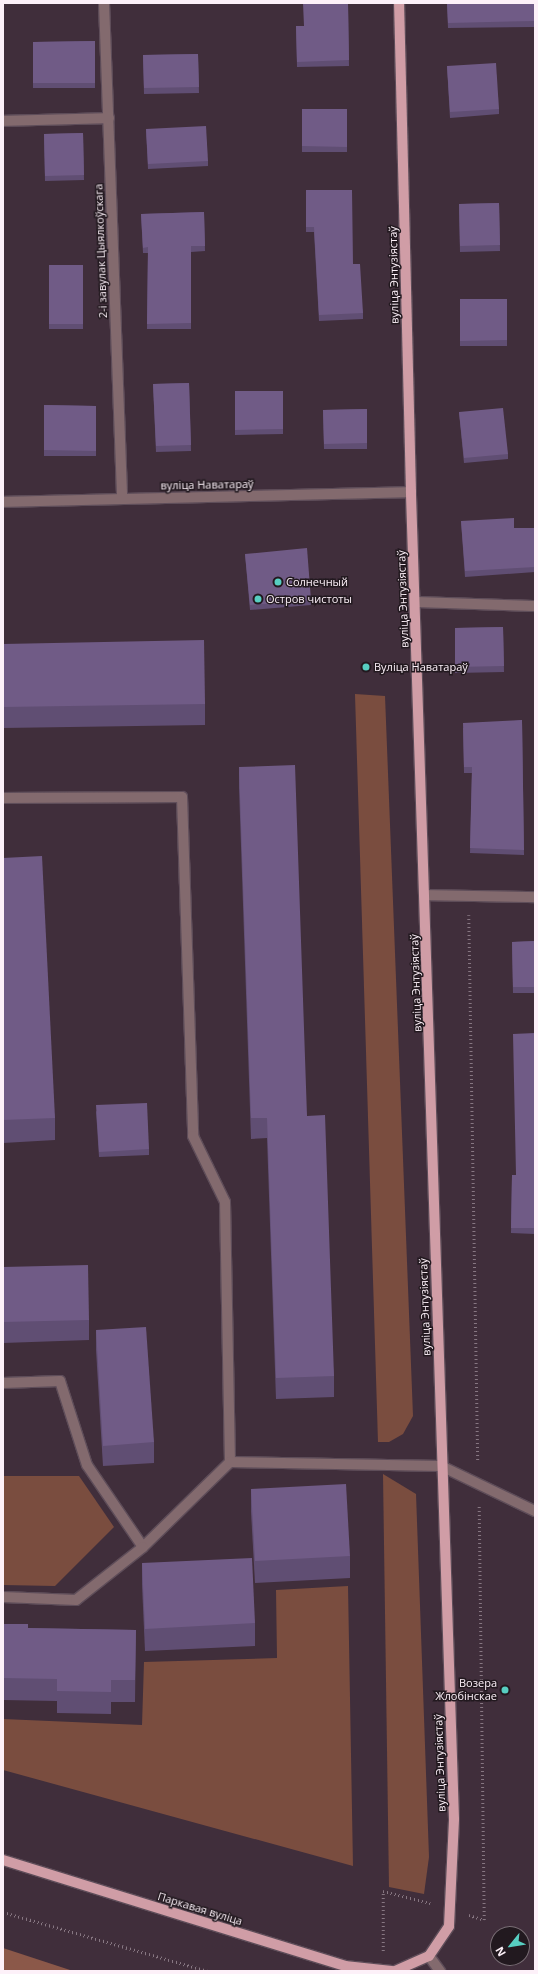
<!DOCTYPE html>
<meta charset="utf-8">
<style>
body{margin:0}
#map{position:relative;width:538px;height:1974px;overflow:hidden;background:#402e3b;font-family:"Open Sans",sans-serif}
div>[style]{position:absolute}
.green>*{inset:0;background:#7a4d3f}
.forest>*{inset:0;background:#8b5849}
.path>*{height:2.5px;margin-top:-1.25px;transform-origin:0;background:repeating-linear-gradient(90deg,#877782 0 1px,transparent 0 4px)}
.roads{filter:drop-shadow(1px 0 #5e4d59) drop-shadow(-1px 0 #5e4d59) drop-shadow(0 1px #5e4d59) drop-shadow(0 -1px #5e4d59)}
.minor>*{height:10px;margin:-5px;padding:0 5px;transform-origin:5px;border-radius:5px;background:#836a6e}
.major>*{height:10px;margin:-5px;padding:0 5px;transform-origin:5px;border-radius:5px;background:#d09da6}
.wall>*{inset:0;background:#604e73}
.building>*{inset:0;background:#705b86}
.dots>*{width:11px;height:11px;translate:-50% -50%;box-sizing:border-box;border:2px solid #22191f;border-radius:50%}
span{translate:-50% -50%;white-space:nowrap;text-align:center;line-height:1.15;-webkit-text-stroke:3px #22191f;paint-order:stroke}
.street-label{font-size:11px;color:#fdf1f9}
.poi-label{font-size:11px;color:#fdf1f9}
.left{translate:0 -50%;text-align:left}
.right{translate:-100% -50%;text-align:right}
.frame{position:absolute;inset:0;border:4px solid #fdf1f9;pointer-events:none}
.north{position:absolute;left:490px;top:1926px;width:40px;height:40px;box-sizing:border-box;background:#22191f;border:1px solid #7a6f76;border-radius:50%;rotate:240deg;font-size:11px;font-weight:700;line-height:16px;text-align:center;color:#fdf1f9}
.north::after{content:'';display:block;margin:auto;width:14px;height:18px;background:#57cec1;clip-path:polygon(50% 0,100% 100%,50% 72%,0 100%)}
</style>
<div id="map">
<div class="green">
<i style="clip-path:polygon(355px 694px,385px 696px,413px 1416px,403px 1434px,389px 1442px,378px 1442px)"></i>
<i style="clip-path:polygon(383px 1474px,416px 1494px,429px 1857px,424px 1894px,389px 1887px)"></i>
<i style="clip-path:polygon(3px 1476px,79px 1476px,114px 1527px,55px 1586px,3px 1585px)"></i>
<i style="clip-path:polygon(348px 1586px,353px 1866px,3px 1770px,3px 1719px,142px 1725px,144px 1662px,277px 1658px,276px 1590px)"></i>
</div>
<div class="forest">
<i style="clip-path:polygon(3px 1948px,67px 1969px,73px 1971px,3px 1971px)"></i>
</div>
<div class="path">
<i style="left:469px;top:915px;width:547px;rotate:89.06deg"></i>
<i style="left:3px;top:1912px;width:213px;rotate:16.1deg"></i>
<i style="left:469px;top:1915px;width:16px;rotate:18deg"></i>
<i style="left:484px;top:1920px;width:415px;rotate:-90.7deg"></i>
<i style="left:383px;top:1951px;width:60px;rotate:-90deg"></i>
<i style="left:383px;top:1891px;width:49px;rotate:14.3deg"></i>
</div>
<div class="roads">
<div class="minor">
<i style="left:104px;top:3px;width:496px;rotate:87.9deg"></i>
<i style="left:3px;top:121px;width:106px;rotate:-1.6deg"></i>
<i style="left:3px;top:502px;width:408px;rotate:-1.4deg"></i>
<i style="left:415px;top:602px;width:120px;rotate:1.9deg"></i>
<i style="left:3px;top:798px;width:179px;rotate:-0.3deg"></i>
<i style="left:182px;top:797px;width:339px;rotate:88.1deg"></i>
<i style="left:193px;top:1136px;width:73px;rotate:64.1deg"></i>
<i style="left:225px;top:1202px;width:260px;rotate:88.9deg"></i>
<i style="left:426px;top:895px;width:109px;rotate:1.1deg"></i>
<i style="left:3px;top:1383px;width:57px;rotate:-2deg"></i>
<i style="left:60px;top:1381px;width:88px;rotate:72.2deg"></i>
<i style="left:87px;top:1465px;width:99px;rotate:55.7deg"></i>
<i style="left:143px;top:1547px;width:122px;rotate:-44.3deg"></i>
<i style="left:230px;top:1462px;width:211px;rotate:1.1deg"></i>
<i style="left:441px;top:1466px;width:104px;rotate:25.6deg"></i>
<i style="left:3px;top:1597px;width:73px;rotate:2.4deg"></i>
<i style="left:76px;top:1600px;width:85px;rotate:-38.3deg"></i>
<i style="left:429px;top:1956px;width:19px;rotate:54deg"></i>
</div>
<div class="major">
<i style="left:3px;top:1860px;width:358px;rotate:17.2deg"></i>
<i style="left:345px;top:1966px;width:47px;rotate:6.1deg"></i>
<i style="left:395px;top:1971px;width:37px;rotate:-24deg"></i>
<i style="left:429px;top:1956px;width:36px;rotate:-56deg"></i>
<i style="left:449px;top:1926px;width:107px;rotate:-87.3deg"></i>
<i style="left:454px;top:1819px;width:1328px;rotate:-91.86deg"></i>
<i style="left:411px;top:492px;width:489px;rotate:-91.4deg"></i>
</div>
</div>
<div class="wall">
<i style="clip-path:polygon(348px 3px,349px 66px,297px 67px,296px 26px,304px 26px)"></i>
<i style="clip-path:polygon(447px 3px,535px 3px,535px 27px,448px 28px)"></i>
<i style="clip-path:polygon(95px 41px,95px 88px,33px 88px,33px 42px)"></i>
<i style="clip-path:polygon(198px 54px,199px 93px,144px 94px,143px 55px)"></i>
<i style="clip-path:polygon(447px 66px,499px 109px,499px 114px,450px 118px)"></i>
<i style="clip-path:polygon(302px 109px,347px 109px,347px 152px,302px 152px)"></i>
<i style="clip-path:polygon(146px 129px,208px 161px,208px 166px,148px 169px)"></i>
<i style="clip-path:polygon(83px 133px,84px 180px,45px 181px,44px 134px)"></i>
<i style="clip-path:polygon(306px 190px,353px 264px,363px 313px,363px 319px,319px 321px,314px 232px,306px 232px)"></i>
<i style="clip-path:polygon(499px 203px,500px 251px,460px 252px,459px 204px)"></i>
<i style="clip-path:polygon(204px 212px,205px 251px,191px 252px,191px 329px,147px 329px,148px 253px,143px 253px,141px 214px)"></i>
<i style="clip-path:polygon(49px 265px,83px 265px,83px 329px,49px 329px)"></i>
<i style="clip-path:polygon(460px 299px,507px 299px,507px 346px,460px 346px)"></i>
<i style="clip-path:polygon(189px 383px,191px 451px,156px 452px,153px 384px)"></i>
<i style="clip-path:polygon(235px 391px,283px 391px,283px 434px,235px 435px)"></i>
<i style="clip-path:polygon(44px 405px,96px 406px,96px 456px,44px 456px)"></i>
<i style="clip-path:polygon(367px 409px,367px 449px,324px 449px,323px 410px)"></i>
<i style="clip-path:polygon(459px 412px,508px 454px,508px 459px,464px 463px)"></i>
<i style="clip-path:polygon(461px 521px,514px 528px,535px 528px,535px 572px,465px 577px)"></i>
<i style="clip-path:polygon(245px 554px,311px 600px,311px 605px,250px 610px)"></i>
<i style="clip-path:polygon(503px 627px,504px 672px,455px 673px,455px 628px)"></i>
<i style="clip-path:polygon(3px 644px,205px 704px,205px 725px,3px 728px)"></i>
<i style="clip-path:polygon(522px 720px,524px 855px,470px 853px,472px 773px,464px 773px,463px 728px)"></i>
<i style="clip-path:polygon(239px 767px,307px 1116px,334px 1376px,334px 1397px,276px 1399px,267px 1138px,251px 1139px,239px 788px)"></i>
<i style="clip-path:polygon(3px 858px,55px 1118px,55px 1140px,3px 1143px)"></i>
<i style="clip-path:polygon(535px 941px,535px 993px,513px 993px,512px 942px)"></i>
<i style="clip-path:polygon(535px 1033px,535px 1234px,511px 1233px,512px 1175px,516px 1175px)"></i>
<i style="clip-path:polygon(96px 1111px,149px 1149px,149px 1155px,99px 1157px)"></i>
<i style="clip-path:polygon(3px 1267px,89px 1320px,89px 1340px,3px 1343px)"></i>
<i style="clip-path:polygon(96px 1330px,154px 1442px,154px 1463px,103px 1466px,96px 1350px)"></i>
<i style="clip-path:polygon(251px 1489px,350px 1556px,350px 1578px,255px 1583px,251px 1512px)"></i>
<i style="clip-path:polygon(142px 1563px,255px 1623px,255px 1646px,145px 1651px,142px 1585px)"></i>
<i style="clip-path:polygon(3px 1624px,28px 1628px,136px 1630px,135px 1702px,111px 1702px,111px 1714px,57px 1713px,57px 1701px,3px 1700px)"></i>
</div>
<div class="building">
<i style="clip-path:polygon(303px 3px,348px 3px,349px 60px,297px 62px,296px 26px,304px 26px)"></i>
<i style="clip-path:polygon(447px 3px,535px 3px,535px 21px,448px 23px)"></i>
<i style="clip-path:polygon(95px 41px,95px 83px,33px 83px,33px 42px)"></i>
<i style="clip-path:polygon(198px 54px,199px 87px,144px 88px,143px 55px)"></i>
<i style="clip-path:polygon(496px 63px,499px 109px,450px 112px,447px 66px)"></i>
<i style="clip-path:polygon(302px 109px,347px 109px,347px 147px,302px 146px)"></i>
<i style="clip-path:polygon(206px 126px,208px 161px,148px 164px,146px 129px)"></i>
<i style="clip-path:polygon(83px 133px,84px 175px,45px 176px,44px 134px)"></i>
<i style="clip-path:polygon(306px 190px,352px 190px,353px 264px,360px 264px,363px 313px,319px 315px,314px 227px,306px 227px)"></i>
<i style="clip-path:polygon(499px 203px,500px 245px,460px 246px,459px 204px)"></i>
<i style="clip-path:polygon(204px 212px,205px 246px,191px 246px,191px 323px,147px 324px,148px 247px,143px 248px,141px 214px)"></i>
<i style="clip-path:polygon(49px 265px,83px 265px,83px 324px,49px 324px)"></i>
<i style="clip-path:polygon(460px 299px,507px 299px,507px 340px,460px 341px)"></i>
<i style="clip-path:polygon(189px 383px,191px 445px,156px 446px,153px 384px)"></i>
<i style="clip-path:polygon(235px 391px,283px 391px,283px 429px,235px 430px)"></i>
<i style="clip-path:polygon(44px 405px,96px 406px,96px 451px,44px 450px)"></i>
<i style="clip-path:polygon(503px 408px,508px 454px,464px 458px,459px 412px)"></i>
<i style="clip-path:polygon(367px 409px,367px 443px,324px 444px,323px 410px)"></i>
<i style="clip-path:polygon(514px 518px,514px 528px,535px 528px,535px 567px,465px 571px,461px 521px)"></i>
<i style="clip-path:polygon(307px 548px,311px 600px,250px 605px,245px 554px)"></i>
<i style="clip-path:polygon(503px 627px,504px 666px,455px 667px,455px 628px)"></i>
<i style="clip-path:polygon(204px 640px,205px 704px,3px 707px,3px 644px)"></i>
<i style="clip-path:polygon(522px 720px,524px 850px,470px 848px,472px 767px,464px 767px,463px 723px)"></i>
<i style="clip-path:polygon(295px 765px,307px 1116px,325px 1115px,334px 1376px,276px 1378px,267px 1118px,251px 1118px,239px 767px)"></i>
<i style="clip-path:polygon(42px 856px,55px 1118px,3px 1120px,3px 858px)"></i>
<i style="clip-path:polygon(535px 941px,535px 987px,513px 987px,512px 942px)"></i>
<i style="clip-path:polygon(535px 1033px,535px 1228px,511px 1228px,512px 1175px,516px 1175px,513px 1034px)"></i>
<i style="clip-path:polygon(147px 1103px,149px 1149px,99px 1152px,96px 1105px)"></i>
<i style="clip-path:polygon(88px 1265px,89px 1320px,3px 1322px,3px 1267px)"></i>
<i style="clip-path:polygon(146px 1327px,154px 1442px,103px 1446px,96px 1330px)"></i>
<i style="clip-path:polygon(346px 1484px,350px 1556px,255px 1561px,251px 1489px)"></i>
<i style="clip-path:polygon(252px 1558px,255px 1623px,145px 1629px,142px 1563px)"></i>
<i style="clip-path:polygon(3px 1624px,28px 1624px,28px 1628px,136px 1630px,135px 1680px,111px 1680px,111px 1692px,57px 1691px,57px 1679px,3px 1678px)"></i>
</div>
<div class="dots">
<i style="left:278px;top:582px;background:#57cec1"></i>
<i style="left:258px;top:599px;background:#57cec1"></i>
<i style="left:366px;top:667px;background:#57cec1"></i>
<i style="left:505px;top:1690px;background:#57cec1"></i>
</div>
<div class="street-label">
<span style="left:101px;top:251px;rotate:-92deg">2-і завулак Цыялкоўскага</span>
<span style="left:394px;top:275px;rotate:-91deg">вуліца Энтузіястаў</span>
<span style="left:207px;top:485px;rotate:-1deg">вуліца Наватараў</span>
<span style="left:403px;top:599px;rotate:-92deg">вуліца Энтузіястаў</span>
<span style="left:416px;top:983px;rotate:-92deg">вуліца Энтузіястаў</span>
<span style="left:425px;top:1307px;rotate:-92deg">вуліца Энтузіястаў</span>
<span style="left:440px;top:1763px;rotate:-92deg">вуліца Энтузіястаў</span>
<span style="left:200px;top:1909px;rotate:17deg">Паркавая вуліца</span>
</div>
<div class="poi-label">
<span class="left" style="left:286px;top:582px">Солнечный</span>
<span class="left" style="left:266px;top:599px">Остров чистоты</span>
<span class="left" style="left:374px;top:667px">Вуліца Наватараў</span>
<span class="right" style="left:497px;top:1690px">Возера<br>Жлобінскае</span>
</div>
<div class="frame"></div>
<div class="north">N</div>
</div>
